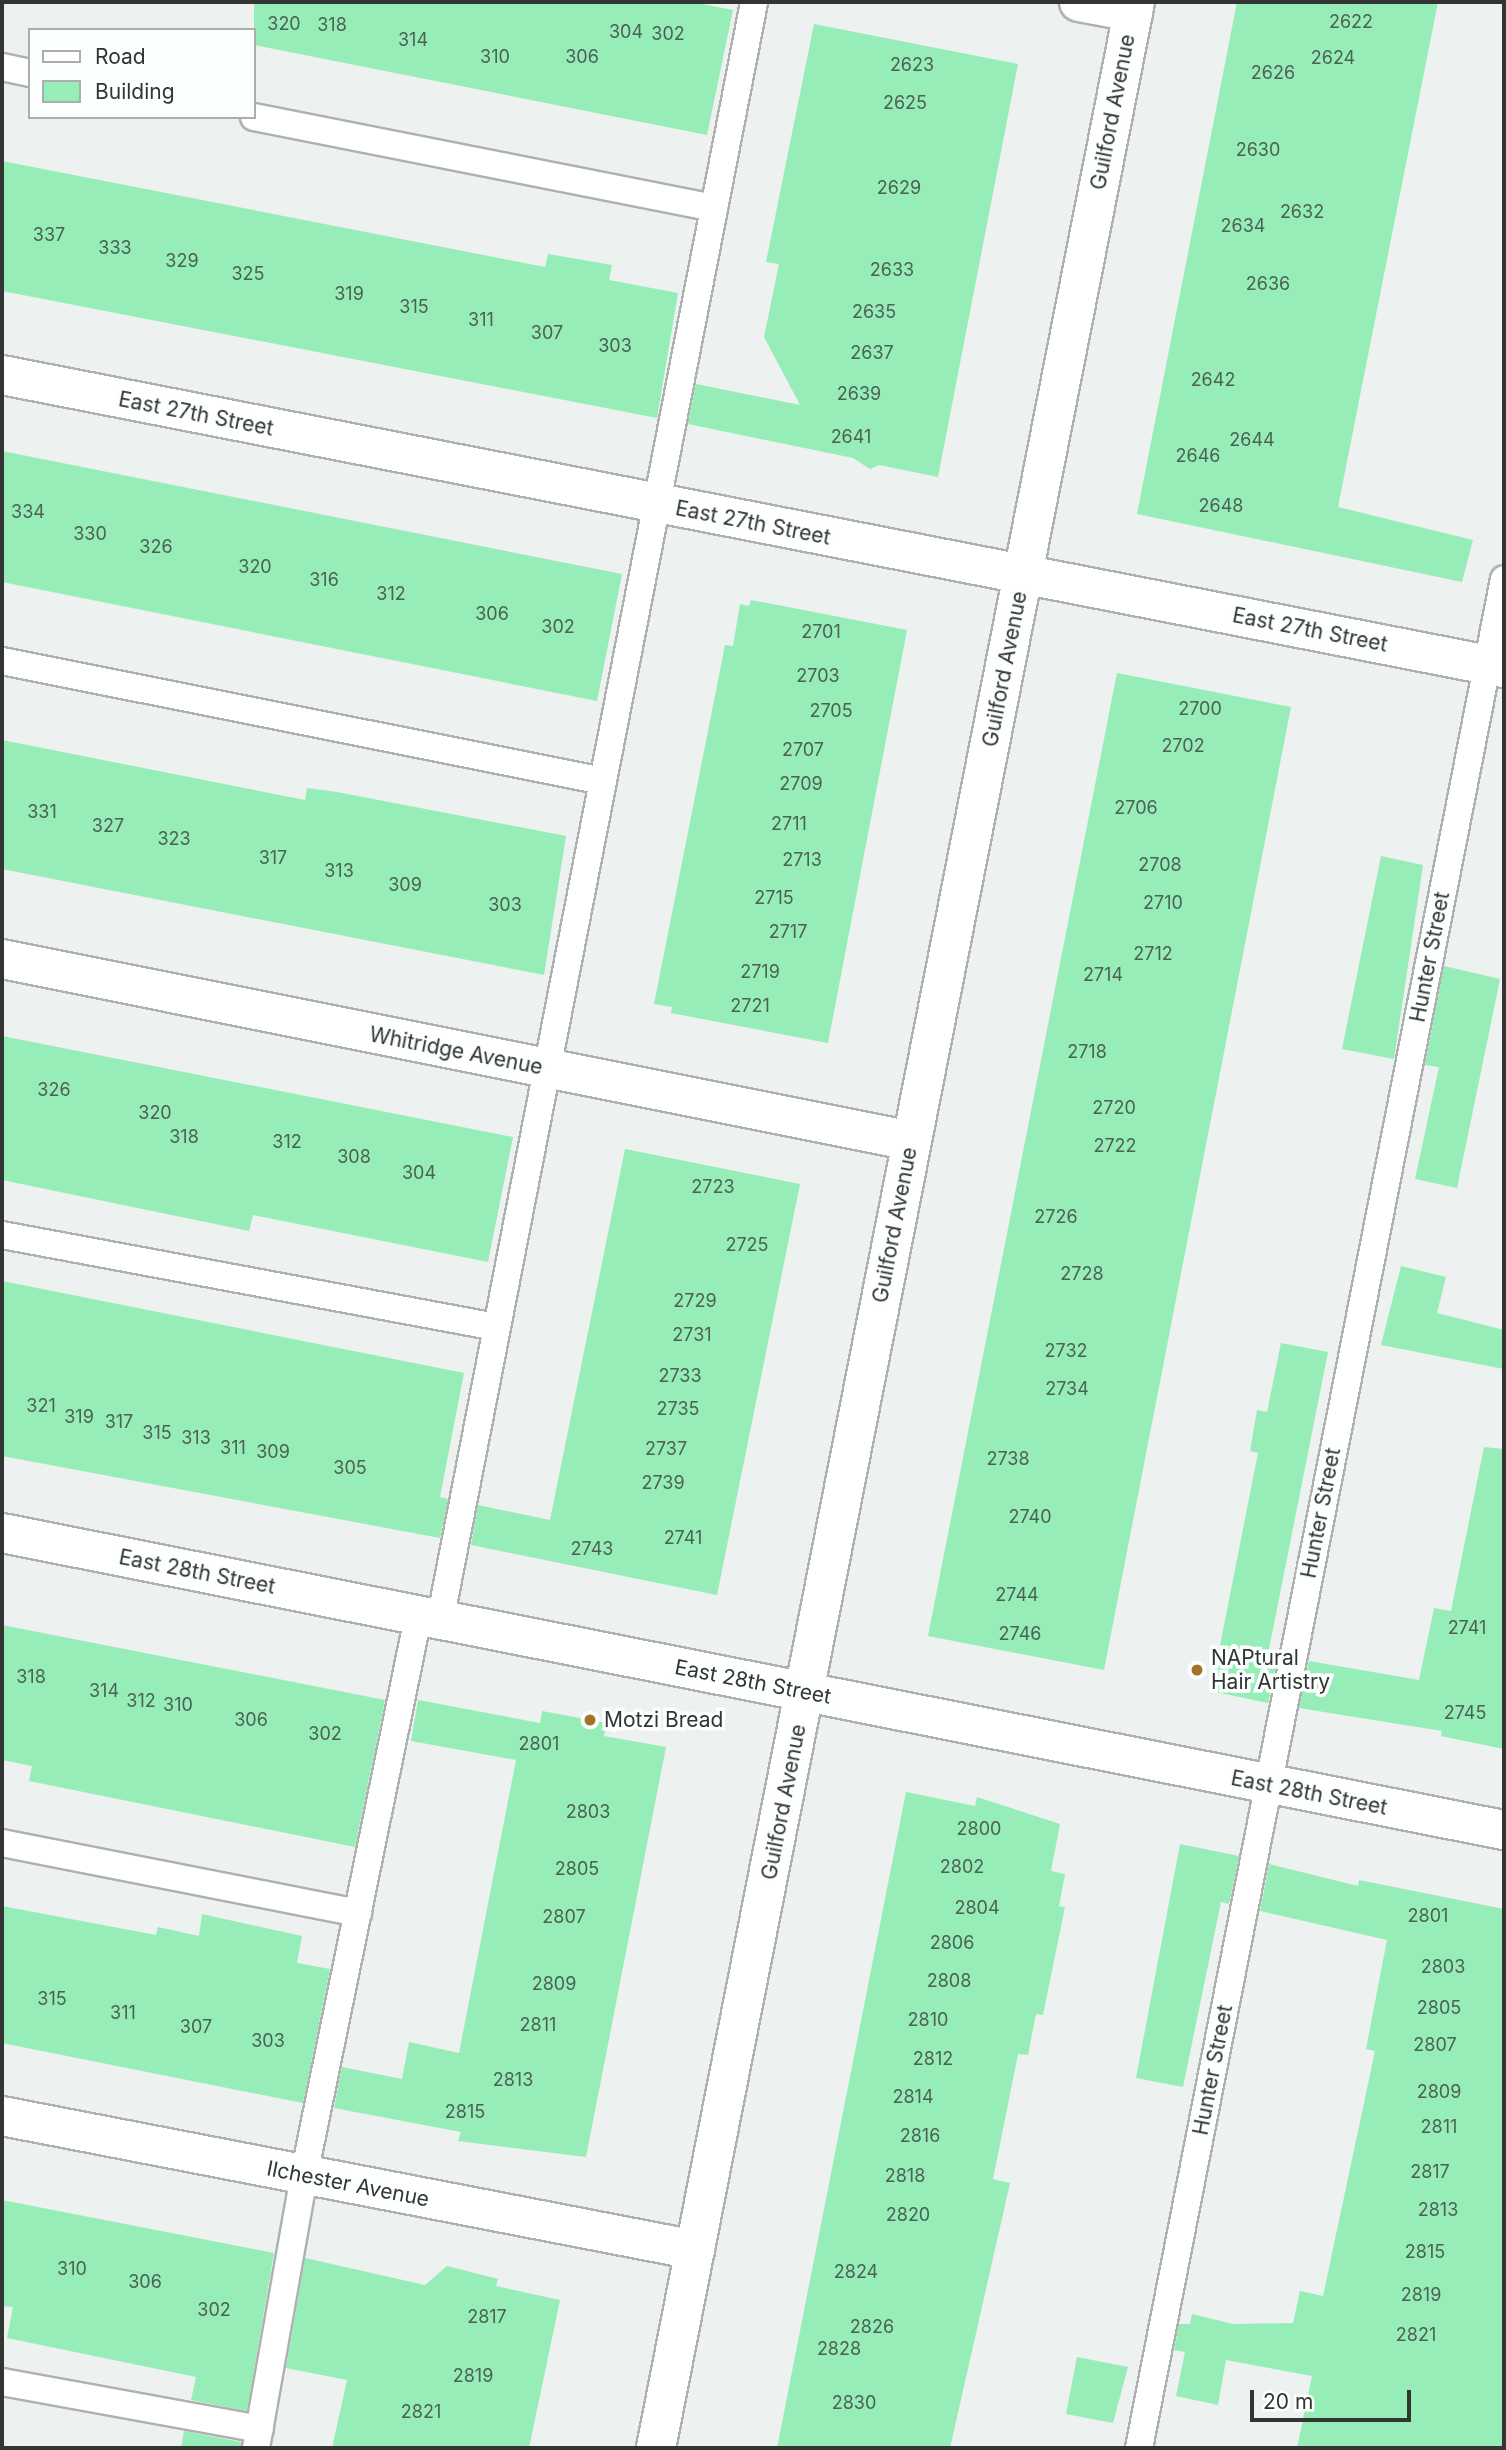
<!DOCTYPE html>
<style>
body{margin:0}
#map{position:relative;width:1506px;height:2450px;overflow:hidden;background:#edf1f0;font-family:Inter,sans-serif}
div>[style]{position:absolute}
.building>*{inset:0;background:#96edb7}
.roads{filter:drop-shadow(2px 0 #adb1b0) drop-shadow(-2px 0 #adb1b0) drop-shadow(0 2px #adb1b0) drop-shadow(0 -2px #adb1b0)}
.service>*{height:26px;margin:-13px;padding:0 13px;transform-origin:13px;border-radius:13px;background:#fff}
.minor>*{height:38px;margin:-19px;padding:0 19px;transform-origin:19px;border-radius:19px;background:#fff}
.primary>*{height:38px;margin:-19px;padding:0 19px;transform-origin:19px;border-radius:19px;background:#fff}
.dots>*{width:19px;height:19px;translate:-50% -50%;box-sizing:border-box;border:4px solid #fbfffe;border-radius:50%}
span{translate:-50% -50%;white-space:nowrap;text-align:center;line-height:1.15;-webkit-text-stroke:7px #fbfffe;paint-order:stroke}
.number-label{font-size:18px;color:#4c6255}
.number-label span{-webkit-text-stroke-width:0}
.street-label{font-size:21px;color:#333434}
.poi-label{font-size:21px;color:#333434}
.left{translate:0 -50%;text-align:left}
.frame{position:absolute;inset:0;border:4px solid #333434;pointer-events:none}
.legend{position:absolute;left:28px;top:28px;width:228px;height:91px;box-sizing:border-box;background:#fbfffe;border:2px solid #abaead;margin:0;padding:9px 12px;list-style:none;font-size:21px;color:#333434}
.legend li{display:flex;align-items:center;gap:14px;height:35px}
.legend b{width:35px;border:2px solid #abaead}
.scale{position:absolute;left:1250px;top:2390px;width:161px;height:32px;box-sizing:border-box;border:4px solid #333434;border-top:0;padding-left:9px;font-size:21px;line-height:24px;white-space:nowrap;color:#333434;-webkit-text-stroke:5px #fbfffe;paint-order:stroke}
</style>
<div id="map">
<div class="building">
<i style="clip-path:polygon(254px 2px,692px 2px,733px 10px,707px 135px,254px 45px)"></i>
<i style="clip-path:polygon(1237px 2px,1438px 2px,1338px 507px,1473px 540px,1462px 582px,1137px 514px)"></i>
<i style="clip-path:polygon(814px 24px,1018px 64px,938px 477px,879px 465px,870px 469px,853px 458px,688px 424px,696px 384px,800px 405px,764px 337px,779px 264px,766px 262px)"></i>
<i style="clip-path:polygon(2px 161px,545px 267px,548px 254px,612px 265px,609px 280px,678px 293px,657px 418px,2px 291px)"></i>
<i style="clip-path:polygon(2px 451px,622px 574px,597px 701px,2px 582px)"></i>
<i style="clip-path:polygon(751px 600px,907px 630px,828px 1043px,671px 1013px,672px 1007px,654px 1004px,725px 645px,733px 646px,740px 604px,749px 606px)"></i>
<i style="clip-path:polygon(1117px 673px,1291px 707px,1104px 1670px,928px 1636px)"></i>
<i style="clip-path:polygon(2px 740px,305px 800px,307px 788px,337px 792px,566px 836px,544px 975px,2px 869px)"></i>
<i style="clip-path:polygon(1381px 856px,1423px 865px,1394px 1059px,1342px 1049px)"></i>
<i style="clip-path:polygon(1444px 966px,1500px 979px,1457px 1188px,1415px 1179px,1439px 1067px,1425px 1065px)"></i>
<i style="clip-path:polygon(2px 1036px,513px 1137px,488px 1262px,253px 1215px,249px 1231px,2px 1180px)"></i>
<i style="clip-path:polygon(625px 1149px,800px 1184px,717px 1595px,471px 1545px,478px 1505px,550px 1520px)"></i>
<i style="clip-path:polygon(1401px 1266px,1446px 1277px,1437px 1313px,1504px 1330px,1504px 1369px,1381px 1345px)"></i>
<i style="clip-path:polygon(2px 1281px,464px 1373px,440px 1497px,448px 1499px,440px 1538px,2px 1456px)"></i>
<i style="clip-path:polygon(1281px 1343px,1328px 1352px,1268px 1654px,1278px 1655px,1268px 1703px,1211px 1691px,1258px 1453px,1250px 1451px,1257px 1410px,1267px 1412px)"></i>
<i style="clip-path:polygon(1484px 1447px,1504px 1449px,1504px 1749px,1441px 1736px,1442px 1731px,1299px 1708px,1309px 1661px,1419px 1680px,1434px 1608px,1451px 1611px)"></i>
<i style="clip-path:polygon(2px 1625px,385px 1700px,355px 1847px,29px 1781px,32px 1766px,2px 1760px)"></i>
<i style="clip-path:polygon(418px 1700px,540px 1723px,542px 1711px,607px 1723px,604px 1736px,666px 1747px,586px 2157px,458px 2141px,461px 2132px,334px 2108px,342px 2067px,402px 2079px,409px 2042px,459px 2053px,516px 1760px,411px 1741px)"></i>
<i style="clip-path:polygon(906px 1792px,975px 1806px,977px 1797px,1060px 1824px,1051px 1871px,1065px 1874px,1059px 1906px,1065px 1907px,1043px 2015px,1036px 2014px,1028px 2055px,1018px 2054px,993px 2179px,1010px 2183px,950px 2448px,777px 2448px)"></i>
<i style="clip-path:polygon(1180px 1844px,1239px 1856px,1229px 1904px,1221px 1902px,1183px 2087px,1136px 2078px)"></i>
<i style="clip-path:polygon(1269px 1864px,1358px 1886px,1359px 1880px,1504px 1909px,1504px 2448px,1297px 2448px,1312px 2376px,1226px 2360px,1218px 2405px,1176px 2396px,1185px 2352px,1174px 2350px,1179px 2324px,1190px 2324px,1192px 2314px,1233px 2324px,1293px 2323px,1300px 2291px,1323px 2296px,1375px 2051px,1366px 2049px,1387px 1940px,1260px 1911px)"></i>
<i style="clip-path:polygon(2px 1906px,156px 1935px,158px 1927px,199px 1936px,202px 1914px,302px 1936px,297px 1963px,330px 1969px,303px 2103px,2px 2043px)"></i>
<i style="clip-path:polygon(2px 2200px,274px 2253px,247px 2411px,191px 2400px,196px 2377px,7px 2338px,13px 2307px,2px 2306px)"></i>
<i style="clip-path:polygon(305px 2258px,425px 2285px,447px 2266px,498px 2279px,496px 2286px,560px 2300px,529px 2448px,332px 2448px,347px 2380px,286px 2368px)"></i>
<i style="clip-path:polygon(1077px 2357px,1128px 2367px,1113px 2423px,1066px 2414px)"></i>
<i style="clip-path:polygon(184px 2431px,241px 2442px,241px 2448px,181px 2448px)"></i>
</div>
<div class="roads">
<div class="service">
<i style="left:2px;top:67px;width:29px;rotate:12deg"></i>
<i style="left:254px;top:117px;width:469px;rotate:11.2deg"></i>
<i style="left:2px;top:661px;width:613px;rotate:11.29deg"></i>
<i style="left:2px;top:1235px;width:502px;rotate:10.55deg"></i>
<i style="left:440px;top:1621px;width:1649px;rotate:-79.02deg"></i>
<i style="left:2px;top:1843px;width:363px;rotate:11.1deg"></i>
<i style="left:2px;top:2382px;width:262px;rotate:10.3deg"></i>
<i style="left:256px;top:2448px;width:277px;rotate:-80deg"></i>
<i style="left:304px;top:2175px;width:570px;rotate:-78.45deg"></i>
<i style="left:1139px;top:2448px;width:1904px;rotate:-78.95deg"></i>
</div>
<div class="minor">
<i style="left:1079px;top:2px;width:55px;rotate:10.5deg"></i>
<i style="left:2px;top:375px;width:1530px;rotate:11.04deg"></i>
<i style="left:2px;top:959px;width:927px;rotate:11.32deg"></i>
<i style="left:2px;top:2116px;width:706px;rotate:10.94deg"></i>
<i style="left:656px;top:2448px;width:2492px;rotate:-78.92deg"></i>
</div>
<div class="primary">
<i style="left:2px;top:1533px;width:1531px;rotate:11.19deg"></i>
</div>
</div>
<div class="dots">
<i style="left:1197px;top:1670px;background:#a47329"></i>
<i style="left:590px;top:1720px;background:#a47329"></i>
</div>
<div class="number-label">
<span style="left:1351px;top:22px">2622</span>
<span style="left:284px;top:24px">320</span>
<span style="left:332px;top:25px">318</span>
<span style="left:626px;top:32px">304</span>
<span style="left:668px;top:34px">302</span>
<span style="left:413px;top:40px">314</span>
<span style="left:495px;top:57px">310</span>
<span style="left:582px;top:57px">306</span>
<span style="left:1333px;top:58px">2624</span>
<span style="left:912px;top:65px">2623</span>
<span style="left:1273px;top:73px">2626</span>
<span style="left:905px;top:103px">2625</span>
<span style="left:1258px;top:150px">2630</span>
<span style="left:899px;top:188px">2629</span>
<span style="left:1302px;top:212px">2632</span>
<span style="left:1243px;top:226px">2634</span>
<span style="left:49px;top:235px">337</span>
<span style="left:115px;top:248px">333</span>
<span style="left:182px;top:261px">329</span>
<span style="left:892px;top:270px">2633</span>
<span style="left:248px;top:274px">325</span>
<span style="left:1268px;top:284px">2636</span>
<span style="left:349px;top:294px">319</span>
<span style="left:414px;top:307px">315</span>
<span style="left:874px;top:312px">2635</span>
<span style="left:481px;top:320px">311</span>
<span style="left:547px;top:333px">307</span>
<span style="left:615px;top:346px">303</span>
<span style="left:872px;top:353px">2637</span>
<span style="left:1213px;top:380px">2642</span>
<span style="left:859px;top:394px">2639</span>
<span style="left:851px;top:437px">2641</span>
<span style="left:1252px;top:440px">2644</span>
<span style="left:1198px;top:456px">2646</span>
<span style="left:1221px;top:506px">2648</span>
<span style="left:28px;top:512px">334</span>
<span style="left:90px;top:534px">330</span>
<span style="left:156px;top:547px">326</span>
<span style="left:255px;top:567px">320</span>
<span style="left:324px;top:580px">316</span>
<span style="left:391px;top:594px">312</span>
<span style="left:492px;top:614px">306</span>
<span style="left:558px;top:627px">302</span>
<span style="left:821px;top:632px">2701</span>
<span style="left:818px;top:676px">2703</span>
<span style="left:1200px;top:709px">2700</span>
<span style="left:831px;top:711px">2705</span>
<span style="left:1183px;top:746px">2702</span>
<span style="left:803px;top:750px">2707</span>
<span style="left:801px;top:784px">2709</span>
<span style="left:1136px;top:808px">2706</span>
<span style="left:42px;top:812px">331</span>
<span style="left:789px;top:824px">2711</span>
<span style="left:108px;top:826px">327</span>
<span style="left:174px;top:839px">323</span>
<span style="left:273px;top:858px">317</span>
<span style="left:802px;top:860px">2713</span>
<span style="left:1160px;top:865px">2708</span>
<span style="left:339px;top:871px">313</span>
<span style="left:405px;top:885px">309</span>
<span style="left:774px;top:898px">2715</span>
<span style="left:1163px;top:903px">2710</span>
<span style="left:505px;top:905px">303</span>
<span style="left:788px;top:932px">2717</span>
<span style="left:1153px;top:954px">2712</span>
<span style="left:760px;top:972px">2719</span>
<span style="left:1103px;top:975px">2714</span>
<span style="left:750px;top:1006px">2721</span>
<span style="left:1087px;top:1052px">2718</span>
<span style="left:54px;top:1090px">326</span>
<span style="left:1114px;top:1108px">2720</span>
<span style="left:155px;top:1113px">320</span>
<span style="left:184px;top:1137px">318</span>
<span style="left:287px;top:1142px">312</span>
<span style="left:1115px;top:1146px">2722</span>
<span style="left:354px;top:1157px">308</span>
<span style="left:419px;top:1173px">304</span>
<span style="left:713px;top:1187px">2723</span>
<span style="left:1056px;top:1217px">2726</span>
<span style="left:747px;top:1245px">2725</span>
<span style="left:1082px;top:1274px">2728</span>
<span style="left:695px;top:1301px">2729</span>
<span style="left:692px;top:1335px">2731</span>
<span style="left:1066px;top:1351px">2732</span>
<span style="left:680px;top:1376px">2733</span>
<span style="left:1067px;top:1389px">2734</span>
<span style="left:41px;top:1406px">321</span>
<span style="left:678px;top:1409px">2735</span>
<span style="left:79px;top:1417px">319</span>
<span style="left:119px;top:1422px">317</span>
<span style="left:157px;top:1433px">315</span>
<span style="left:196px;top:1438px">313</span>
<span style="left:233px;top:1448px">311</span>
<span style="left:666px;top:1449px">2737</span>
<span style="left:273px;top:1452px">309</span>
<span style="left:1008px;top:1459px">2738</span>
<span style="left:350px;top:1468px">305</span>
<span style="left:663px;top:1483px">2739</span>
<span style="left:1030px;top:1517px">2740</span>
<span style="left:683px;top:1538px">2741</span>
<span style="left:592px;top:1549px">2743</span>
<span style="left:1017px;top:1595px">2744</span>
<span style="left:1467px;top:1628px">2741</span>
<span style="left:1020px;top:1634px">2746</span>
<span style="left:31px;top:1677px">318</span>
<span style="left:104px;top:1691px">314</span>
<span style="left:141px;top:1701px">312</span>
<span style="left:178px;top:1705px">310</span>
<span style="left:1465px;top:1713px">2745</span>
<span style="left:251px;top:1720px">306</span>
<span style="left:325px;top:1734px">302</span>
<span style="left:539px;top:1744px">2801</span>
<span style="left:588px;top:1812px">2803</span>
<span style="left:979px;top:1829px">2800</span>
<span style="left:962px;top:1867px">2802</span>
<span style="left:577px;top:1869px">2805</span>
<span style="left:977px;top:1908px">2804</span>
<span style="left:1428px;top:1916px">2801</span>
<span style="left:564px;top:1917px">2807</span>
<span style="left:952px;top:1943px">2806</span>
<span style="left:1443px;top:1967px">2803</span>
<span style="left:949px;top:1981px">2808</span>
<span style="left:554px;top:1984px">2809</span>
<span style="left:52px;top:1999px">315</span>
<span style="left:1439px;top:2008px">2805</span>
<span style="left:123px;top:2013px">311</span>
<span style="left:928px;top:2020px">2810</span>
<span style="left:538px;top:2025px">2811</span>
<span style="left:196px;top:2027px">307</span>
<span style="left:268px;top:2041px">303</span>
<span style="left:1435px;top:2045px">2807</span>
<span style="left:933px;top:2059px">2812</span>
<span style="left:513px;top:2080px">2813</span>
<span style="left:1439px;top:2092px">2809</span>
<span style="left:913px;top:2097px">2814</span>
<span style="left:465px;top:2112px">2815</span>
<span style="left:1439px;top:2127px">2811</span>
<span style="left:920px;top:2136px">2816</span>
<span style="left:1430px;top:2172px">2817</span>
<span style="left:905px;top:2176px">2818</span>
<span style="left:1438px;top:2210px">2813</span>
<span style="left:908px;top:2215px">2820</span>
<span style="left:1425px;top:2252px">2815</span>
<span style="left:72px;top:2269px">310</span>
<span style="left:856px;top:2272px">2824</span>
<span style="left:145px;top:2282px">306</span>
<span style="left:1421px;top:2295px">2819</span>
<span style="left:214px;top:2310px">302</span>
<span style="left:487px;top:2317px">2817</span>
<span style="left:872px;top:2327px">2826</span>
<span style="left:1416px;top:2335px">2821</span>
<span style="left:839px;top:2349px">2828</span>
<span style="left:473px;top:2376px">2819</span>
<span style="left:854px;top:2403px">2830</span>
<span style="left:421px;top:2412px">2821</span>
</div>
<div class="street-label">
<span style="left:1113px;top:112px;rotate:-79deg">Guilford Avenue</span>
<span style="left:196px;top:414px;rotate:11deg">East 27th Street</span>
<span style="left:753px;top:523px;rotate:11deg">East 27th Street</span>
<span style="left:1310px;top:630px;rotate:11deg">East 27th Street</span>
<span style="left:1005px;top:669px;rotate:-79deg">Guilford Avenue</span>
<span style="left:1430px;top:957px;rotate:-79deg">Hunter Street</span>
<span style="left:456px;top:1051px;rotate:11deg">Whitridge Avenue</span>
<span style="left:895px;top:1225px;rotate:-79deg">Guilford Avenue</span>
<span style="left:1321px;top:1513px;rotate:-79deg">Hunter Street</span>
<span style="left:197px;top:1572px;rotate:11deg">East 28th Street</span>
<span style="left:753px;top:1682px;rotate:11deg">East 28th Street</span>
<span style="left:1309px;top:1793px;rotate:11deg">East 28th Street</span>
<span style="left:784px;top:1802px;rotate:-79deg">Guilford Avenue</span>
<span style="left:1213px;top:2070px;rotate:-79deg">Hunter Street</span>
<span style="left:348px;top:2184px;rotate:11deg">Ilchester Avenue</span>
</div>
<div class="poi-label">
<span class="left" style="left:1211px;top:1670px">NAPtural<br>Hair Artistry</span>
<span class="left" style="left:604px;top:1720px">Motzi Bread</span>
</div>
<div class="frame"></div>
<ul class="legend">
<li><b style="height:9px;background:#fff"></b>Road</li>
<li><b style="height:19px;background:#96edb7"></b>Building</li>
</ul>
<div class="scale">20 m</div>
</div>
